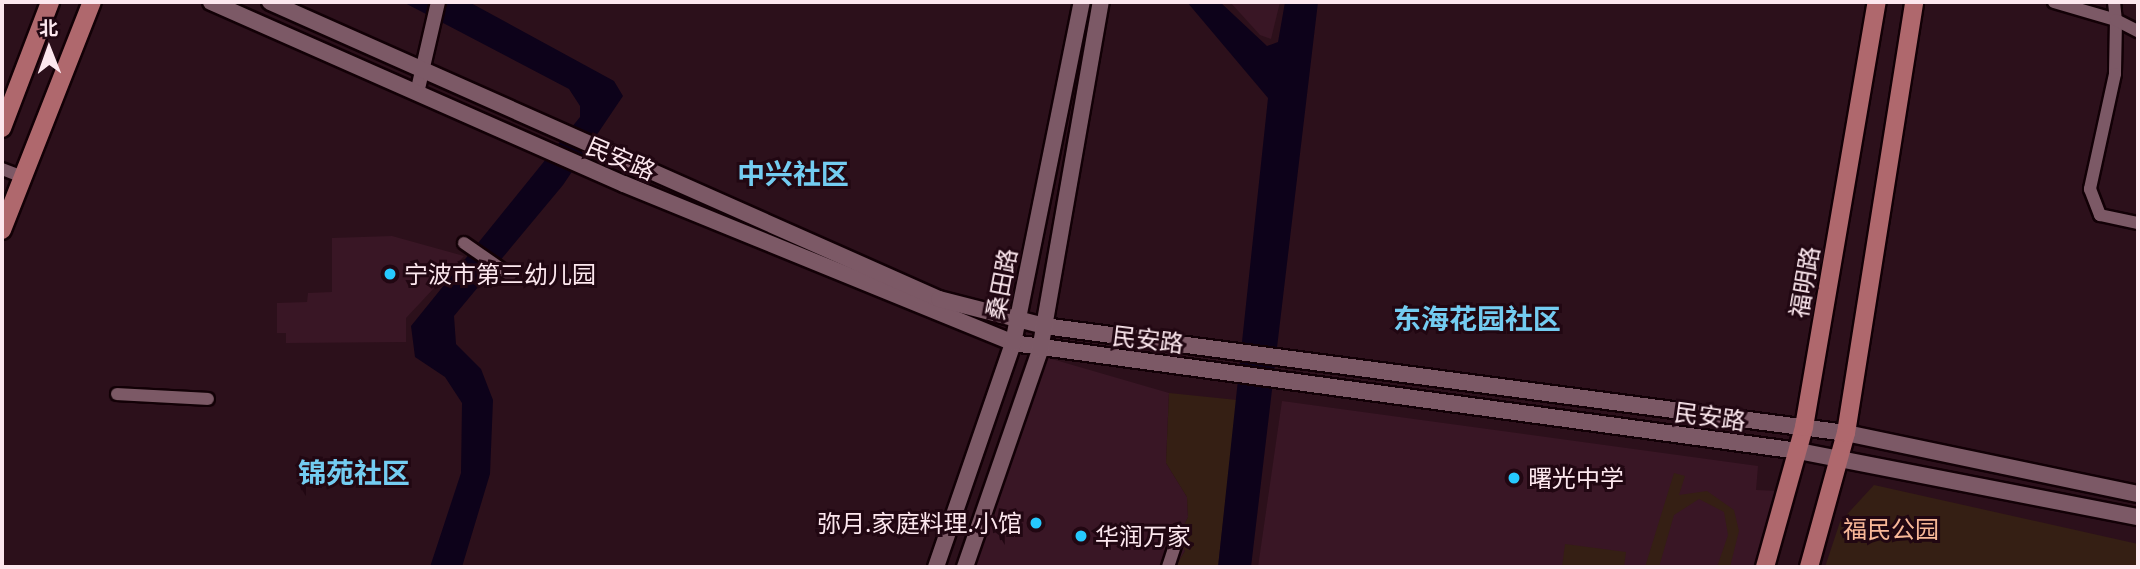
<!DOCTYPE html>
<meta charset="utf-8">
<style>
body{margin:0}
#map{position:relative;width:2140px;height:569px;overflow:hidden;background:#2c101b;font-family:"Noto Sans","Noto Sans SC",sans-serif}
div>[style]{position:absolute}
.built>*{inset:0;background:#391625}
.green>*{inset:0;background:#351f14}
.water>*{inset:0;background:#0d021a}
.roads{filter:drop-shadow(2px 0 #120006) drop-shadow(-2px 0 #120006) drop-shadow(0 2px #120006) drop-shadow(0 -2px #120006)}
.minor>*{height:12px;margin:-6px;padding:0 6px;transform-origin:6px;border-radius:6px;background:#7c5966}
.tertiary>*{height:14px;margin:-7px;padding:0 7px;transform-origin:7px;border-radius:7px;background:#7c5966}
.secondary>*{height:16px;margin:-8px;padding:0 8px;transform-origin:8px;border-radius:8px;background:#7c5966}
.primary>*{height:18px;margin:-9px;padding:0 9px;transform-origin:9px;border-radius:9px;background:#af686d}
.dots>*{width:19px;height:19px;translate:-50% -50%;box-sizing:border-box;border:4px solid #210712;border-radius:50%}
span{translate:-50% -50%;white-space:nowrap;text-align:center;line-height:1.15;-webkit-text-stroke:6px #210712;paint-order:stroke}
.street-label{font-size:24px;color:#fce7ee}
.poi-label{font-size:24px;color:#fce7ee}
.left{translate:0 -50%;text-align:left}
.right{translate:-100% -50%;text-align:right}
.park-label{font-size:24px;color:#f9b898}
.quarter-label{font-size:28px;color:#73ccf1;font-weight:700}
.frame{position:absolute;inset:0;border:4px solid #fce7ee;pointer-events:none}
.north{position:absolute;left:14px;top:14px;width:70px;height:70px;-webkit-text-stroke:5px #210712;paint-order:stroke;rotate:359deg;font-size:19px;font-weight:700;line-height:28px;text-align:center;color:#fce7ee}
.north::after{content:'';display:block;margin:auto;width:24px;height:32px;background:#fce7ee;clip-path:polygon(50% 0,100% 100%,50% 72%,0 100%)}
</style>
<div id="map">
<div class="built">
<i style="clip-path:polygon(1230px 2px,1280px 2px,1271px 39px,1260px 35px)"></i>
<i style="clip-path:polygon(392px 236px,464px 256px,406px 318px,406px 342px,286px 343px,286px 333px,277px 333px,277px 303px,307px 302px,308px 293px,332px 292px,332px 238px)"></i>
<i style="clip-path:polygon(1045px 357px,1169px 393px,1166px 463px,1187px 497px,1188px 517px,1179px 537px,1185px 551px,1175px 567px,971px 567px)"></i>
<i style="clip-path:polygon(1282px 401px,1758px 466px,1756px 490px,1778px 491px,1756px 567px,1258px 567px)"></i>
</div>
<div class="green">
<i style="clip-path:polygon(1169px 393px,1237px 400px,1218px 567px,1175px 567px,1185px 551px,1178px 537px,1188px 517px,1187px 497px,1166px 463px)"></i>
<i style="clip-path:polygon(1674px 473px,1685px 476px,1679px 495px,1707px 491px,1734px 510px,1739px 531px,1730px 567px,1717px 567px,1728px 535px,1724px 512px,1699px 499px,1674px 515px,1659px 567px,1645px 567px)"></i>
<i style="clip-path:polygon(1874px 485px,2138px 544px,2138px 567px,1825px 567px,1840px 522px)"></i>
<i style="clip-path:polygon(1565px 544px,1626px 552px,1624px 567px,1562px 567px)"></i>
</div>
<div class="water">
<i style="clip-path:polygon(403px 2px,469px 2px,614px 81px,623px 96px,563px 185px,454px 316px,456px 344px,481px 369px,493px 400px,490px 474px,462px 567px,430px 567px,461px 473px,462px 403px,445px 377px,415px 357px,411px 326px,580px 117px,580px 106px,569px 89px)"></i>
<i style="clip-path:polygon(1187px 2px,1220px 2px,1267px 46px,1278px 42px,1285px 2px,1318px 2px,1251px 567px,1218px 567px,1268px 98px)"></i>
</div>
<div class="roads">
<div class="minor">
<i style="left:2054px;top:2px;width:65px;rotate:16.2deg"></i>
<i style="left:2116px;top:20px;width:54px;rotate:91.1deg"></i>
<i style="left:2115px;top:74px;width:118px;rotate:102.3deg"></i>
<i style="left:2090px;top:189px;width:28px;rotate:69deg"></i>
<i style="left:2100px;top:215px;width:39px;rotate:12deg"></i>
<i style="left:2114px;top:2px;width:18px;rotate:84deg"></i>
<i style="left:2116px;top:20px;width:25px;rotate:27deg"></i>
<i style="left:2px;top:169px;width:22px;rotate:21deg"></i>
<i style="left:464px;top:243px;width:56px;rotate:34.8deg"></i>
<i style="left:117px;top:394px;width:91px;rotate:3.1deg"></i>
<i style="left:1168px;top:567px;width:32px;rotate:-72deg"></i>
</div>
<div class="tertiary">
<i style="left:417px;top:93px;width:93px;rotate:-77deg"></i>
</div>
<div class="secondary">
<i style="left:211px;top:2px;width:451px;rotate:23.8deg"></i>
<i style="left:624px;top:184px;width:420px;rotate:22.2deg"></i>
<i style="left:1013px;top:343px;width:792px;rotate:7.83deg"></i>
<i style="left:1798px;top:451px;width:346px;rotate:11deg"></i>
<i style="left:270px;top:2px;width:732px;rotate:23.94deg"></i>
<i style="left:939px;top:299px;width:108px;rotate:14.4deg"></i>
<i style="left:1044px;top:326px;width:809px;rotate:7.6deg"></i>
<i style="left:1846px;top:433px;width:298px;rotate:11.8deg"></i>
<i style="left:936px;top:567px;width:237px;rotate:-71deg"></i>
<i style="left:1013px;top:343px;width:348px;rotate:-78.6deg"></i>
<i style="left:965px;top:567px;width:230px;rotate:-70.9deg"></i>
<i style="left:1040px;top:350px;width:353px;rotate:-80.1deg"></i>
</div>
<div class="primary">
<i style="left:2px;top:128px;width:135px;rotate:-69.1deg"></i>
<i style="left:2px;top:230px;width:245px;rotate:-68.5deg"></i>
<i style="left:1765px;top:567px;width:145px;rotate:-74.4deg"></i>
<i style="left:1804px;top:427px;width:431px;rotate:-80.3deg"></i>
<i style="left:1809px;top:567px;width:139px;rotate:-74.6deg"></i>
<i style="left:1846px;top:433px;width:436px;rotate:-81deg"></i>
</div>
</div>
<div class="dots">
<i style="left:390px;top:274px;background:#26c9fe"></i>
<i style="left:1514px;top:478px;background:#26c9fe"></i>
<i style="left:1036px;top:523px;background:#26c9fe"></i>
<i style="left:1081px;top:536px;background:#26c9fe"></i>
</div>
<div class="street-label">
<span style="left:621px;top:158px;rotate:23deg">民安路</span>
<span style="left:1804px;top:282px;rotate:-80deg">福明路</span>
<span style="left:1001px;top:284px;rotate:-79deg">桑田路</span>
<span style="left:1148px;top:339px;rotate:7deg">民安路</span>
<span style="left:1710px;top:416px;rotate:8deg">民安路</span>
</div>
<div class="poi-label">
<span class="left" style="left:404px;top:274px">宁波市第三幼儿园</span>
<span class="left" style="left:1528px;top:478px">曙光中学</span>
<span class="right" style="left:1022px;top:523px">弥月.家庭料理.小馆</span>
<span class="left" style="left:1095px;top:536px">华润万家</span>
</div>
<div class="park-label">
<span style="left:1891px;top:529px">福民公园</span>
</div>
<div class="quarter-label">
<span style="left:793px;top:173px">中兴社区</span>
<span style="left:1477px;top:318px">东海花园社区</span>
<span style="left:354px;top:472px">锦苑社区</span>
</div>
<div class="frame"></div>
<div class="north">北</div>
</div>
